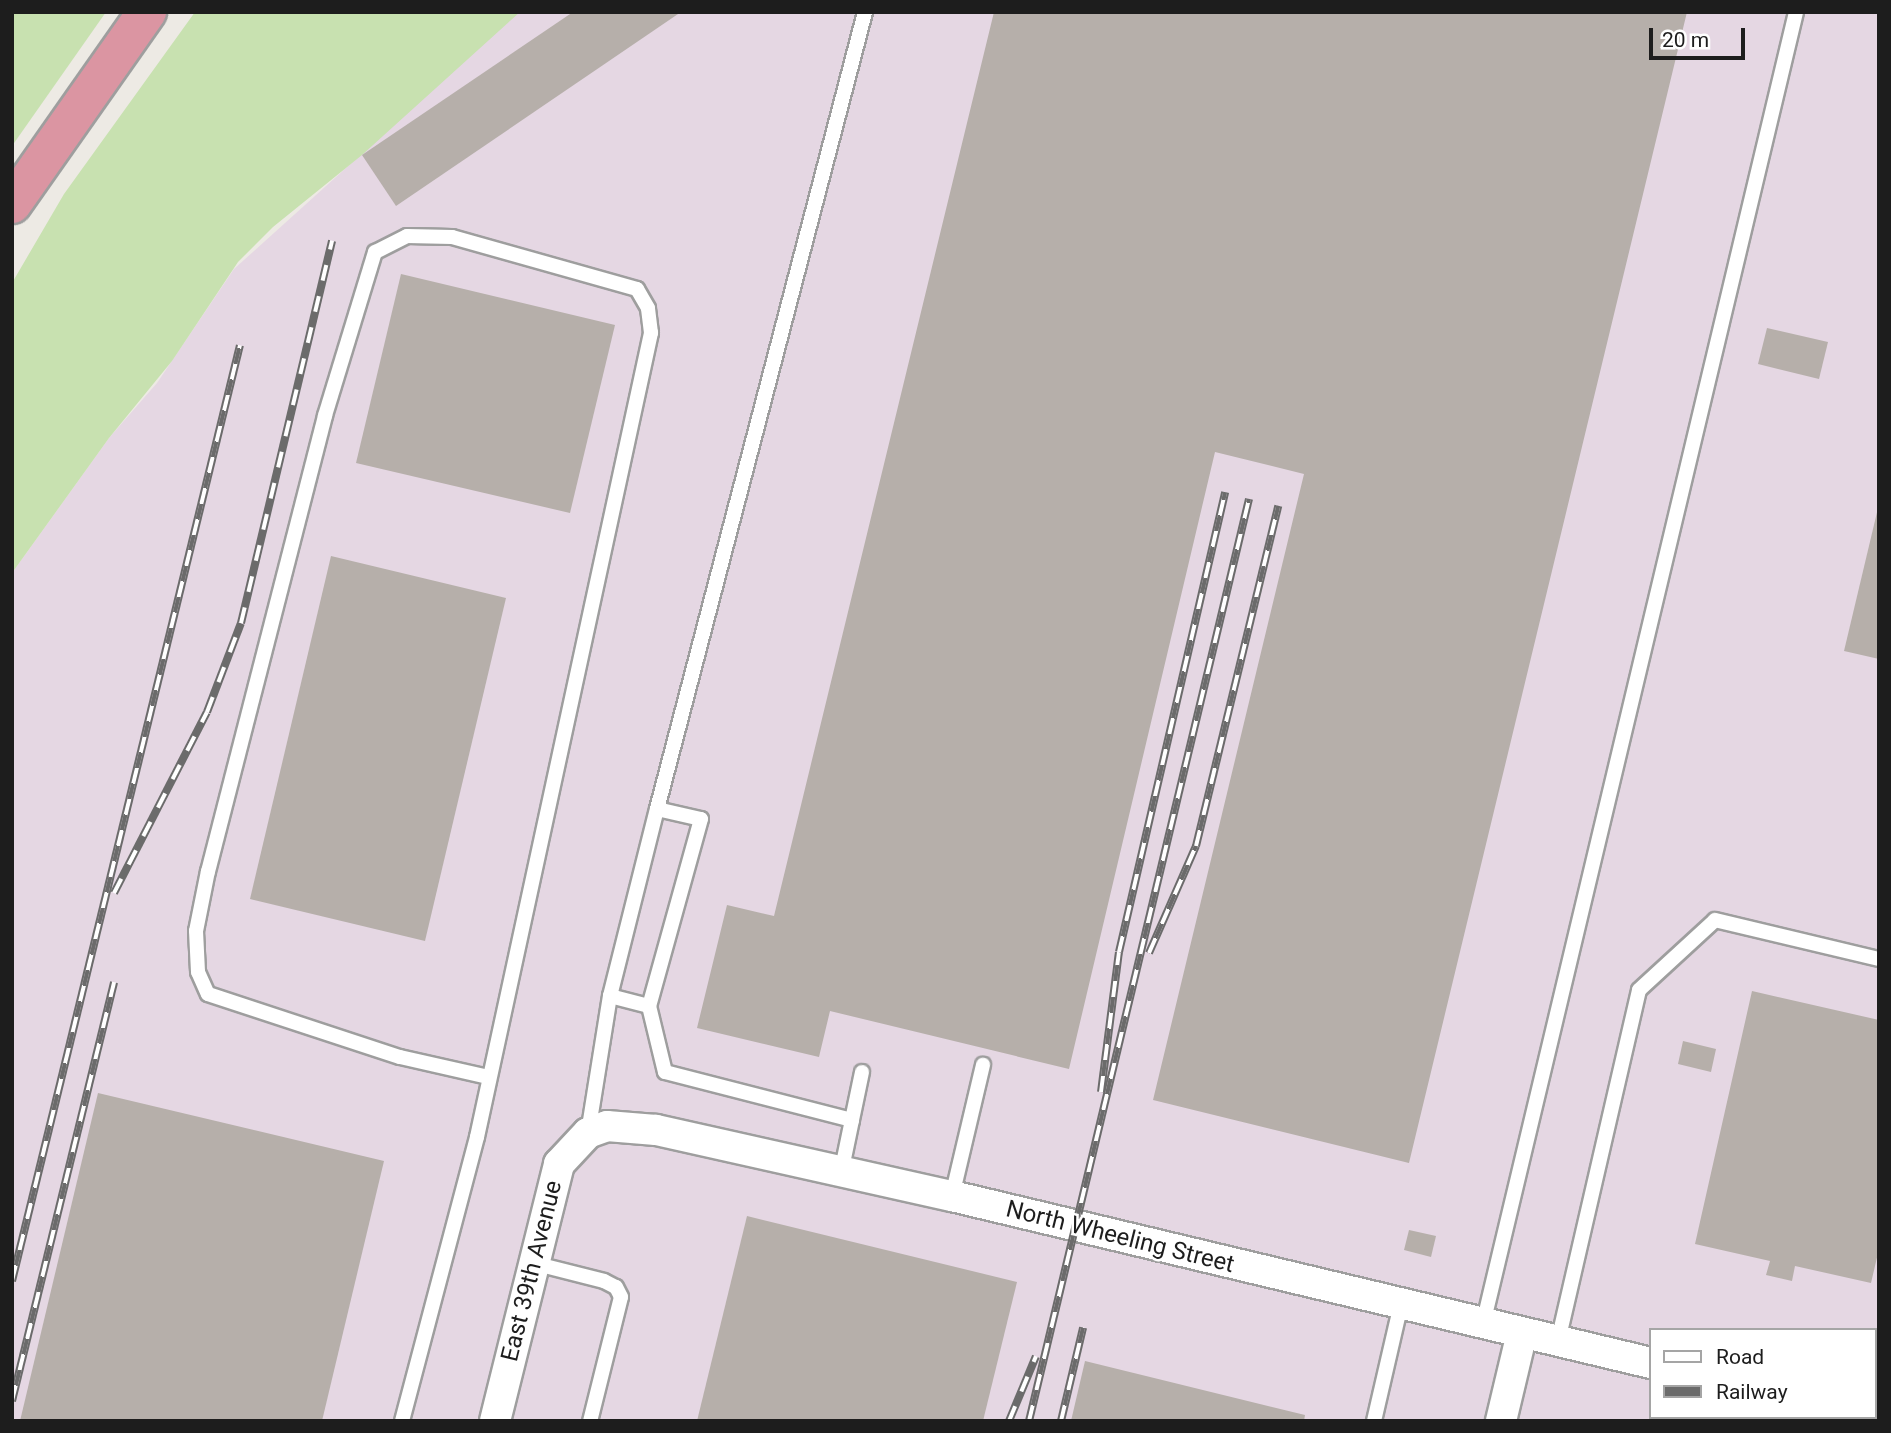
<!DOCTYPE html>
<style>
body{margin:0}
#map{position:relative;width:1891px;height:1433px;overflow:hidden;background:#edeae4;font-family:Roboto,sans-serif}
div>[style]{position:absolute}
.industrial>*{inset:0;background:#e5d7e3}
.grass>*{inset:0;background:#c8e1b0}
.building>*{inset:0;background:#b6afaa}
.roads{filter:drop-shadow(2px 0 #9e9e9e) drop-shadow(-2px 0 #9e9e9e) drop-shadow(0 2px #9e9e9e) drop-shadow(0 -2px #9e9e9e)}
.service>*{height:14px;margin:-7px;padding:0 7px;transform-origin:7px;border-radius:7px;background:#fff}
.minor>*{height:30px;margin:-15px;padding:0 15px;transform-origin:15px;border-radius:15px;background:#fff}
.motorway>*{height:38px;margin:-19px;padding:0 19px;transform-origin:19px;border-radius:19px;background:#db95a2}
.rail>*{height:8px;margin-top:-4px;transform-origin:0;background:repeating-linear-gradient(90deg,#fff 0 16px,#6b6b6b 0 32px);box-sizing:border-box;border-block:2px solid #6b6b6b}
span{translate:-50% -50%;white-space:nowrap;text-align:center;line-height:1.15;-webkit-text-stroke:5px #fff;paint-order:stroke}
.street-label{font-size:24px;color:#1d1d1d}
.frame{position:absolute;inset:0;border:14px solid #1d1d1d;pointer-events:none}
.legend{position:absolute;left:1649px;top:1328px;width:228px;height:91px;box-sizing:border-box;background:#fff;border:2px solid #a5a5a5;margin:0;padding:9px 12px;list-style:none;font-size:21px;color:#1d1d1d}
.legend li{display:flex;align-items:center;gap:14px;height:35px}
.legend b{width:35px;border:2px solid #a5a5a5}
.scale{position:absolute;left:1649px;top:28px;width:96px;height:32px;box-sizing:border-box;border:4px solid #1d1d1d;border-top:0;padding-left:9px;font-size:21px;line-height:24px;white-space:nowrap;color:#1d1d1d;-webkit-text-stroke:5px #fff;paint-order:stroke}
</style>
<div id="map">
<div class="industrial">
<i style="clip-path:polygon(evenodd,519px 12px,1879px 12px,1879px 1421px,12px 1421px,12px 573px,109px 438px,157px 383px,234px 269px,519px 12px,1651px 1330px,1875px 1330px,1875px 1417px,1651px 1417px,1651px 1330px)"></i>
</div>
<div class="grass">
<i style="clip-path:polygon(12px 12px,106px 12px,12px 146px)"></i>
<i style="clip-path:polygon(195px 12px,520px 12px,362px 155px,273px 227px,238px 262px,172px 361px,109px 438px,12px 573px,12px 283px,64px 194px)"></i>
</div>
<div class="building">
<i style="clip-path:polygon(573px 12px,681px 12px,396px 206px,362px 155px)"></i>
<i style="clip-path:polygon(994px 12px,1687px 12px,1409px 1163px,1153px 1100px,1304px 474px,1215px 452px,1069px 1069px,830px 1011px,819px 1057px,697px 1028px,727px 905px,774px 916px)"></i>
<i style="clip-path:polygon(401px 274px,615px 325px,570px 513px,356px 463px)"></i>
<i style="clip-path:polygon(1767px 328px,1828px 342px,1819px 379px,1758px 364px)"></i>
<i style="clip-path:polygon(1878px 508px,1879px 509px,1879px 659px,1844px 651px)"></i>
<i style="clip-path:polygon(331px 556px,506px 598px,425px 941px,250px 899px)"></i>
<i style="clip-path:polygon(1752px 991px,1879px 1020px,1879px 1249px,1871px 1283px,1795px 1266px,1792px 1281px,1766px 1275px,1770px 1261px,1695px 1244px)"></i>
<i style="clip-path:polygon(1683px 1041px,1716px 1049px,1711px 1072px,1678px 1064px)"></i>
<i style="clip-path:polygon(98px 1093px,384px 1161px,322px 1421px,20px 1421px)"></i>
<i style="clip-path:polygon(747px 1216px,1017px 1282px,983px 1421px,697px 1421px)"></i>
<i style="clip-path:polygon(1409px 1230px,1436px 1236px,1431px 1257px,1404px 1250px)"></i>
<i style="clip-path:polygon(1085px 1361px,1305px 1415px,1304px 1421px,1071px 1421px)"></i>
</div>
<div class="roads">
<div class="service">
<i style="left:657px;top:809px;width:824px;rotate:-75.37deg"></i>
<i style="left:610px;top:996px;width:193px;rotate:-75.9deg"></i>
<i style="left:657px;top:809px;width:45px;rotate:12.8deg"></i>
<i style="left:701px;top:819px;width:194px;rotate:105.5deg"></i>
<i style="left:852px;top:1120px;width:49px;rotate:-78.2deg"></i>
<i style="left:588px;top:1133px;width:139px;rotate:-80.9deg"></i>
<i style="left:610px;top:996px;width:40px;rotate:14.4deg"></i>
<i style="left:649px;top:1006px;width:68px;rotate:76.4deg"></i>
<i style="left:665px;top:1072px;width:193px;rotate:14.4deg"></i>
<i style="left:852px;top:1120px;width:54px;rotate:101.7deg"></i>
<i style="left:952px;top:1196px;width:135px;rotate:-76.7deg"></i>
<i style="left:533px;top:1263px;width:73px;rotate:14.2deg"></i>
<i style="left:604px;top:1281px;width:13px;rotate:27deg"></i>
<i style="left:616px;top:1287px;width:11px;rotate:63deg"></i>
<i style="left:621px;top:1297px;width:128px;rotate:104deg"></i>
<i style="left:1483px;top:1324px;width:1349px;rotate:-76.58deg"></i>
<i style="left:1558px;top:1341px;width:360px;rotate:-77deg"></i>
<i style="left:1639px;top:990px;width:103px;rotate:-42.6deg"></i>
<i style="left:1715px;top:920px;width:169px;rotate:13.4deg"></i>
<i style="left:402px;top:1421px;width:294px;rotate:-75.2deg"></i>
<i style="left:477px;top:1137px;width:823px;rotate:-77.79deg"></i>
<i style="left:651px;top:333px;width:25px;rotate:-97deg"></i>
<i style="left:648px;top:308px;width:22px;rotate:-120deg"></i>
<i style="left:637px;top:289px;width:192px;rotate:-164.3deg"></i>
<i style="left:452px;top:237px;width:45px;rotate:-178.7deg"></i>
<i style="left:407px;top:236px;width:36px;rotate:153deg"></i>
<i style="left:375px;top:252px;width:171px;rotate:107deg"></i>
<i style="left:325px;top:416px;width:470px;rotate:104.4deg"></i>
<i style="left:208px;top:871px;width:61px;rotate:101.3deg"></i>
<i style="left:196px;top:931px;width:41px;rotate:87.2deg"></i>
<i style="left:198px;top:972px;width:24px;rotate:66deg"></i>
<i style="left:208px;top:994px;width:202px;rotate:18.2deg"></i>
<i style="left:400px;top:1057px;width:90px;rotate:12.8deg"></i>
<i style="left:1374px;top:1421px;width:120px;rotate:-77deg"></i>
</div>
<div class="minor">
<i style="left:1875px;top:1414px;width:4px;rotate:14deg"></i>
<i style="left:495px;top:1421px;width:265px;rotate:-76deg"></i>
<i style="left:559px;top:1164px;width:42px;rotate:-46.9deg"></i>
<i style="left:588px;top:1133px;width:20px;rotate:-20deg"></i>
<i style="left:607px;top:1126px;width:49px;rotate:4.7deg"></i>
<i style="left:656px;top:1130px;width:303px;rotate:12.6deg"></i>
<i style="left:952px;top:1196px;width:719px;rotate:13.44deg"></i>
<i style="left:1501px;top:1421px;width:90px;rotate:-76.6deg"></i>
</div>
<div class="motorway">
<i style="left:12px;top:204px;width:235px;rotate:-54.9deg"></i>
</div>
</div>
<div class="rail">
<i style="left:114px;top:893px;width:203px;rotate:-62.8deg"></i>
<i style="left:207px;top:712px;width:95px;rotate:-69.1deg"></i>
<i style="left:241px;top:623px;width:393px;rotate:-76.6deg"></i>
<i style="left:1149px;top:953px;width:117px;rotate:-66.3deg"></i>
<i style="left:1196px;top:846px;width:350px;rotate:-76.4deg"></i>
<i style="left:1101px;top:1092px;width:141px;rotate:-82.7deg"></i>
<i style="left:1119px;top:952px;width:472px;rotate:-77deg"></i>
<i style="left:12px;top:1281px;width:963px;rotate:-76.31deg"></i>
<i style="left:12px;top:1401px;width:431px;rotate:-76.3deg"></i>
<i style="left:1009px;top:1421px;width:70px;rotate:-67.4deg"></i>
<i style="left:1029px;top:1421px;width:948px;rotate:-76.58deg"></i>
<i style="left:1061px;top:1421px;width:96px;rotate:-76.7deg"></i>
</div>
<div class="street-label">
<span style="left:1120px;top:1237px;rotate:14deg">North Wheeling Street</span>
<span style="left:532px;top:1271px;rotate:-76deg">East 39th Avenue</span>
</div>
<div class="frame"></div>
<ul class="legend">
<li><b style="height:9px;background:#fff"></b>Road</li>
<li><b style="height:9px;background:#6b6b6b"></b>Railway</li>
</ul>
<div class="scale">20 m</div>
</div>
